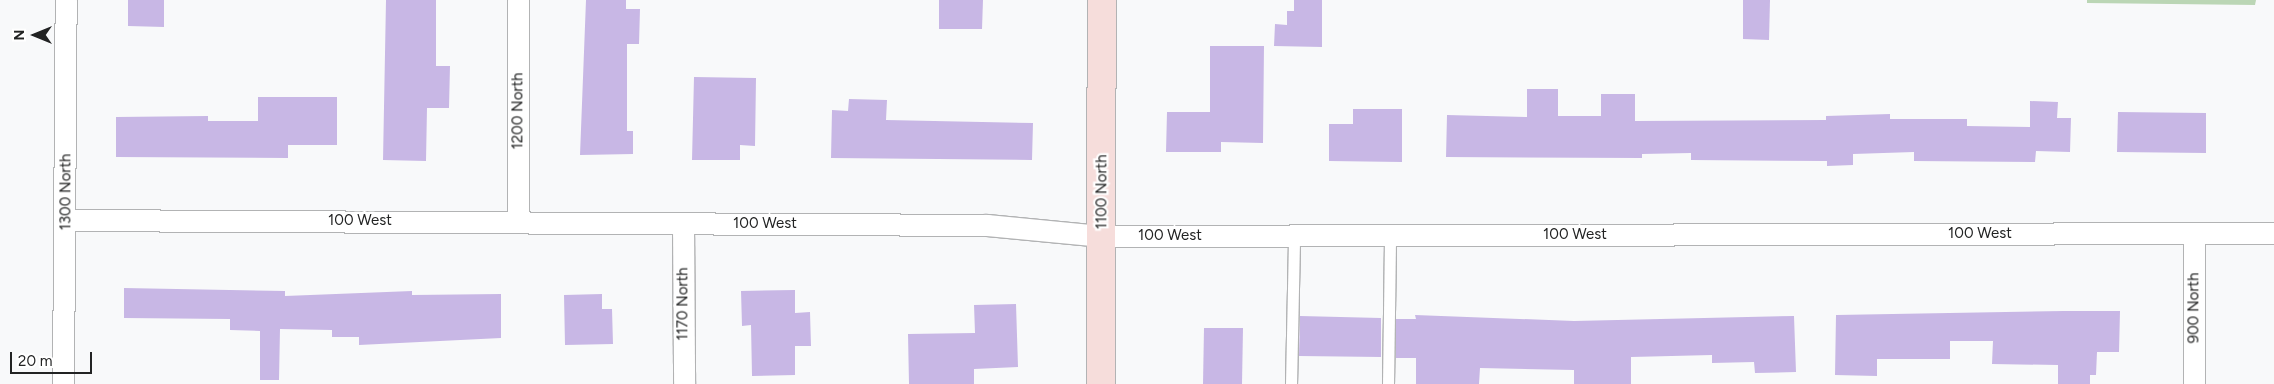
<!DOCTYPE html>
<style>
body{margin:0}
#map{position:relative;width:2274px;height:384px;overflow:hidden;background:#f8f9fa;font-family:Figtree,sans-serif}
div>[style]{position:absolute}
.green>*{inset:0;background:#bbd6b5}
.building>*{inset:0;background:#c8b7e5}
.roads{filter:drop-shadow(1px 0 #b2b3b4) drop-shadow(-1px 0 #b2b3b4) drop-shadow(0 1px #b2b3b4) drop-shadow(0 -1px #b2b3b4)}
.service>*{height:11px;margin:-5.5px;padding:0 5.5px;transform-origin:5.5px;border-radius:5.5px;background:#fff}
.minor>*{height:21px;margin:-10.5px;padding:0 10.5px;transform-origin:10.5px;border-radius:10.5px;background:#fff}
.secondary>*{height:28px;margin:-14px;padding:0 14px;transform-origin:14px;border-radius:14px;background:#f6dddb}
span{translate:-50% -50%;white-space:nowrap;text-align:center;line-height:1.15;-webkit-text-stroke:4.5px #fff;paint-order:stroke}
.street-label{font-size:15px;color:#222323}
.north{position:absolute;left:10px;top:10px;width:50px;height:50px;-webkit-text-stroke:4px #fff;paint-order:stroke;rotate:270deg;font-size:14px;font-weight:700;line-height:20px;text-align:center;color:#222323}
.north::after{content:'';display:block;margin:auto;width:18px;height:22px;background:#222323;clip-path:polygon(50% 0,100% 100%,50% 72%,0 100%)}
.scale{position:absolute;left:10px;top:352px;width:82px;height:22px;box-sizing:border-box;border:2px solid #222323;border-top:0;padding-left:6px;font-size:15px;line-height:18px;white-space:nowrap;color:#222323;-webkit-text-stroke:4px #fff;paint-order:stroke}
</style>
<div id="map">
<div class="green">
<i style="clip-path:polygon(2087px 0,2256px 0,2255px 5px,2087px 3px)"></i>
</div>
<div class="building">
<i style="clip-path:polygon(128px 0,164px 0,164px 27px,128px 26px)"></i>
<i style="clip-path:polygon(386px 0,436px 0,436px 66px,450px 66px,449px 108px,427px 108px,426px 161px,383px 160px)"></i>
<i style="clip-path:polygon(586px 0,626px 0,626px 9px,640px 9px,639px 44px,627px 44px,627px 131px,633px 131px,633px 154px,580px 155px)"></i>
<i style="clip-path:polygon(939px 0,983px 0,982px 29px,939px 29px)"></i>
<i style="clip-path:polygon(1294px 0,1322px 0,1322px 47px,1274px 46px,1275px 24px,1287px 25px,1287px 11px,1294px 11px)"></i>
<i style="clip-path:polygon(1743px 0,1770px 0,1769px 40px,1743px 39px)"></i>
<i style="clip-path:polygon(1210px 46px,1264px 46px,1263px 143px,1221px 142px,1221px 152px,1166px 152px,1167px 112px,1210px 112px)"></i>
<i style="clip-path:polygon(694px 77px,756px 78px,755px 146px,740px 145px,740px 160px,692px 160px)"></i>
<i style="clip-path:polygon(1527px 89px,1558px 89px,1558px 116px,1601px 116px,1601px 94px,1635px 94px,1635px 121px,1826px 120px,1826px 116px,1890px 114px,1890px 119px,1967px 119px,1967px 126px,2030px 127px,2030px 101px,2058px 102px,2057px 118px,2071px 118px,2070px 152px,2036px 151px,2035px 162px,1914px 161px,1914px 152px,1853px 154px,1853px 165px,1827px 166px,1827px 161px,1691px 160px,1691px 153px,1642px 154px,1642px 158px,1446px 157px,1447px 115px,1527px 117px)"></i>
<i style="clip-path:polygon(258px 97px,337px 97px,337px 145px,288px 145px,288px 158px,116px 157px,116px 117px,208px 116px,208px 121px,258px 121px)"></i>
<i style="clip-path:polygon(849px 99px,887px 100px,886px 120px,1033px 123px,1032px 160px,831px 158px,832px 110px,848px 111px)"></i>
<i style="clip-path:polygon(1353px 109px,1402px 109px,1402px 162px,1329px 161px,1329px 124px,1353px 124px)"></i>
<i style="clip-path:polygon(2118px 112px,2206px 113px,2206px 153px,2117px 152px)"></i>
<i style="clip-path:polygon(124px 288px,285px 291px,285px 296px,412px 291px,412px 295px,501px 294px,501px 338px,359px 345px,359px 337px,332px 337px,332px 330px,280px 329px,279px 380px,260px 380px,260px 331px,230px 330px,230px 319px,124px 318px)"></i>
<i style="clip-path:polygon(795px 290px,795px 313px,810px 312px,811px 346px,795px 346px,795px 375px,752px 376px,751px 325px,742px 326px,741px 291px)"></i>
<i style="clip-path:polygon(602px 294px,602px 309px,612px 309px,613px 344px,565px 345px,564px 295px)"></i>
<i style="clip-path:polygon(1016px 304px,1018px 367px,974px 369px,974px 384px,909px 384px,908px 334px,975px 333px,974px 305px)"></i>
<i style="clip-path:polygon(2064px 311px,2120px 311px,2119px 352px,2097px 352px,2096px 375px,2090px 375px,2090px 384px,2058px 384px,2058px 365px,1992px 364px,1993px 341px,1950px 341px,1950px 359px,1877px 359px,1877px 376px,1835px 375px,1836px 315px)"></i>
<i style="clip-path:polygon(1415px 315px,1574px 321px,1794px 316px,1796px 372px,1755px 373px,1754px 362px,1712px 363px,1712px 355px,1631px 357px,1631px 384px,1574px 384px,1574px 370px,1480px 368px,1479px 384px,1416px 384px,1416px 358px,1396px 358px,1396px 319px,1416px 319px)"></i>
<i style="clip-path:polygon(1300px 316px,1381px 318px,1381px 357px,1299px 356px)"></i>
<i style="clip-path:polygon(1204px 328px,1243px 328px,1242px 384px,1203px 384px)"></i>
</div>
<div class="roads">
<div class="service">
<i style="left:1291px;top:384px;width:148px;rotate:-88.8deg"></i>
<i style="left:1388px;top:384px;width:149px;rotate:-89.2deg"></i>
</div>
<div class="minor">
<i style="left:518px;top:0;width:222px;rotate:90deg"></i>
<i style="left:66px;top:220px;width:921px;rotate:0.31deg"></i>
<i style="left:987px;top:225px;width:116px;rotate:5.5deg"></i>
<i style="left:1102px;top:236px;width:1172px;rotate:-0.15deg"></i>
<i style="left:683px;top:223px;width:161px;rotate:89.6deg"></i>
<i style="left:2194px;top:233px;width:151px;rotate:90deg"></i>
<i style="left:63px;top:384px;width:384px;rotate:-89.6deg"></i>
</div>
<div class="secondary">
<i style="left:1101px;top:384px;width:384px;rotate:-89.9deg"></i>
</div>
</div>
<div class="street-label">
<span style="left:518px;top:111px;rotate:-90deg">1200 North</span>
<span style="left:66px;top:192px;rotate:-90deg">1300 North</span>
<span style="left:1102px;top:192px;rotate:-90deg">1100 North</span>
<span style="left:360px;top:221px">100 West</span>
<span style="left:765px;top:224px">100 West</span>
<span style="left:1980px;top:234px">100 West</span>
<span style="left:1575px;top:235px">100 West</span>
<span style="left:1170px;top:236px">100 West</span>
<span style="left:683px;top:304px;rotate:-90deg">1170 North</span>
<span style="left:2194px;top:308px;rotate:-90deg">900 North</span>
</div>
<div class="north">N</div>
<div class="scale">20 m</div>
</div>
